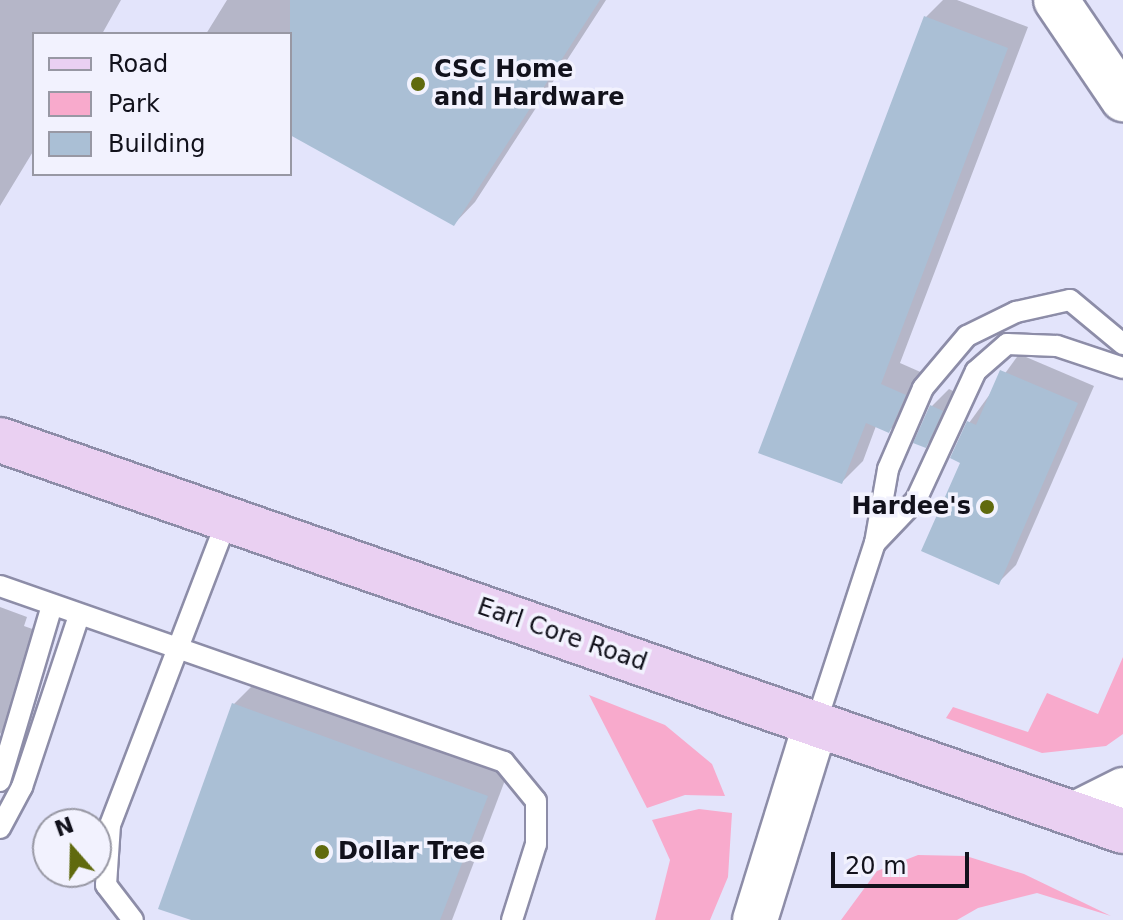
<!DOCTYPE html>
<style>
body{margin:0}
#map{position:relative;width:1123px;height:920px;overflow:hidden;background:#e3e4fb;font-family:"DejaVu Sans",sans-serif}
div>[style]{position:absolute}
.green>*{inset:0;background:#f8aacc}
.shadow>*{inset:0;background:#0003}
.building>*{inset:0;background:#aabfd5}
.roads{filter:drop-shadow(2px 0 #8d8da8) drop-shadow(-2px 0 #8d8da8) drop-shadow(0 2px #8d8da8) drop-shadow(0 -2px #8d8da8)}
.lane>*{height:20px;margin:-10px;padding:0 10px;transform-origin:10px;border-radius:10px;background:#fff}
.street>*{height:40px;margin:-20px;padding:0 20px;transform-origin:20px;border-radius:20px;background:#fff}
.secondary>*{height:44px;margin:-22px;padding:0 22px;transform-origin:22px;border-radius:22px;background:#fff}
.primary>*{height:44px;margin:-22px;padding:0 22px;transform-origin:22px;border-radius:22px;background:#ead0f2}
.dots>*{width:22px;height:22px;translate:-50% -50%;box-sizing:border-box;border:4px solid #f2f2fe;border-radius:50%}
span{translate:-50% -50%;white-space:nowrap;text-align:center;line-height:1.15;-webkit-text-stroke:7px #f2f2fe;paint-order:stroke}
.poi-label{font-size:24px;color:#12121c;font-weight:700}
.left{translate:0 -50%;text-align:left}
.right{translate:-100% -50%;text-align:right}
.street-label{font-size:24px;color:#12121c}
.legend{position:absolute;left:32px;top:32px;width:260px;height:144px;box-sizing:border-box;background:#f2f2fe;border:2px solid #9898a4;margin:0;padding:10px 14px;list-style:none;font-size:24px;color:#12121c}
.legend li{display:flex;align-items:center;gap:16px;height:40px}
.legend b{width:40px;border:2px solid #9898a4}
.north{position:absolute;left:32px;top:808px;width:80px;height:80px;box-sizing:border-box;background:#f2f2fe;border:2px solid #9898a4;border-radius:50%;rotate:340deg;font-size:22px;font-weight:700;line-height:32px;text-align:center;color:#12121c}
.north::after{content:'';display:block;margin:auto;width:28px;height:36px;background:#606a0e;clip-path:polygon(50% 0,100% 100%,50% 72%,0 100%)}
.scale{position:absolute;left:831px;top:852px;width:138px;height:36px;box-sizing:border-box;border:4px solid #12121c;border-top:0;padding-left:10px;font-size:24px;line-height:28px;white-space:nowrap;color:#12121c;-webkit-text-stroke:6px #f2f2fe;paint-order:stroke}
</style>
<div id="map">
<div class="green">
<i style="clip-path:polygon(1123px 657px,1123px 734px,1106px 746px,1042px 753px,946px 718px,953px 707px,1028px 732px,1047px 693px,1098px 714px)"></i>
<i style="clip-path:polygon(589px 695px,665px 725px,712px 764px,725px 796px,685px 795px,647px 808px)"></i>
<i style="clip-path:polygon(699px 809px,732px 813px,728px 877px,710px 920px,655px 920px,670px 860px,652px 820px)"></i>
<i style="clip-path:polygon(918px 855px,966px 856px,1024px 874px,1111px 916px,1037px 893px,978px 908px,957px 920px,841px 920px,877px 871px)"></i>
</div>
<div class="shadow">
<i style="clip-path:polygon(0 0,121px 0,102px 34px,34px 34px,34px 150px,0 206px)"></i>
<i style="clip-path:polygon(227px 0,606px 0,475px 202px,454px 224px,290px 132px,290px 34px,206px 34px)"></i>
<i style="clip-path:polygon(943px 0,957px 0,1028px 27px,900px 363px,925px 374px,910px 410px,889px 431px,876px 426px,863px 461px,842px 482px,926px 17px)"></i>
<i style="clip-path:polygon(1019px 354px,1094px 386px,1016px 565px,999px 582px,963px 462px,969px 423px)"></i>
<i style="clip-path:polygon(949px 389px,959px 394px,942px 429px,925px 446px,931px 407px)"></i>
<i style="clip-path:polygon(0 607px,27px 617px,24px 626px,38px 631px,12px 720px,0 734px)"></i>
<i style="clip-path:polygon(255px 683px,507px 775px,452px 920px,198px 920px,234px 704px)"></i>
</div>
<div class="building">
<i style="clip-path:polygon(290px 0,600px 0,454px 226px,290px 135px)"></i>
<i style="clip-path:polygon(924px 16px,1008px 48px,881px 384px,906px 395px,889px 433px,866px 423px,842px 484px,758px 453px)"></i>
<i style="clip-path:polygon(1000px 370px,1078px 403px,999px 585px,921px 551px,960px 463px,950px 458px,967px 421px,976px 425px)"></i>
<i style="clip-path:polygon(930px 405px,943px 411px,926px 448px,913px 443px)"></i>
<i style="clip-path:polygon(232px 703px,488px 796px,440px 920px,191px 920px,158px 909px)"></i>
</div>
<div class="roads">
<div class="lane">
<i style="left:875px;top:543px;width:59px;rotate:-46.4deg"></i>
<i style="left:916px;top:500px;width:142px;rotate:-65.1deg"></i>
<i style="left:976px;top:371px;width:41px;rotate:-41.1deg"></i>
<i style="left:1007px;top:344px;width:50px;rotate:2.3deg"></i>
<i style="left:1057px;top:346px;width:70px;rotate:18.4deg"></i>
<i style="left:0;top:586px;width:534px;rotate:19.25deg"></i>
<i style="left:504px;top:762px;width:50px;rotate:50.6deg"></i>
<i style="left:536px;top:801px;width:43px;rotate:90deg"></i>
<i style="left:536px;top:844px;width:80px;rotate:107.5deg"></i>
<i style="left:816px;top:723px;width:189px;rotate:-71.9deg"></i>
<i style="left:875px;top:543px;width:75px;rotate:-80deg"></i>
<i style="left:888px;top:469px;width:88px;rotate:-66.6deg"></i>
<i style="left:923px;top:388px;width:68px;rotate:-49.8deg"></i>
<i style="left:967px;top:336px;width:55px;rotate:-26.1deg"></i>
<i style="left:1016px;top:312px;width:55px;rotate:-12.5deg"></i>
<i style="left:1070px;top:300px;width:69px;rotate:39.7deg"></i>
<i style="left:0;top:781px;width:183px;rotate:-73.5deg"></i>
<i style="left:0;top:828px;width:47px;rotate:-61.8deg"></i>
<i style="left:22px;top:787px;width:180px;rotate:-71.6deg"></i>
<i style="left:133px;top:920px;width:44px;rotate:-127.6deg"></i>
<i style="left:106px;top:885px;width:60px;rotate:-86.2deg"></i>
<i style="left:110px;top:825px;width:327px;rotate:-69deg"></i>
</div>
<div class="street">
<i style="left:1073px;top:813px;width:56px;rotate:-26.6deg"></i>
</div>
<div class="secondary">
<i style="left:1056px;top:0;width:120px;rotate:55.9deg"></i>
<i style="left:755px;top:920px;width:206px;rotate:-72.8deg"></i>
</div>
<div class="primary">
<i style="left:0;top:440px;width:1189px;rotate:19.2deg"></i>
</div>
</div>
<div class="dots">
<i style="left:418px;top:84px;background:#606a0e"></i>
<i style="left:987px;top:507px;background:#606a0e"></i>
<i style="left:322px;top:852px;background:#606a0e"></i>
</div>
<div class="poi-label">
<span class="left" style="left:434px;top:84px">CSC Home<br>and Hardware</span>
<span class="right" style="left:971px;top:507px">Hardee's</span>
<span class="left" style="left:338px;top:852px">Dollar Tree</span>
</div>
<div class="street-label">
<span style="left:562px;top:635px;rotate:19deg">Earl Core Road</span>
</div>
<ul class="legend">
<li><b style="height:10px;background:#ead0f2"></b>Road</li>
<li><b style="height:22px;background:#f8aacc"></b>Park</li>
<li><b style="height:22px;background:#aabfd5"></b>Building</li>
</ul>
<div class="north">N</div>
<div class="scale">20 m</div>
</div>
